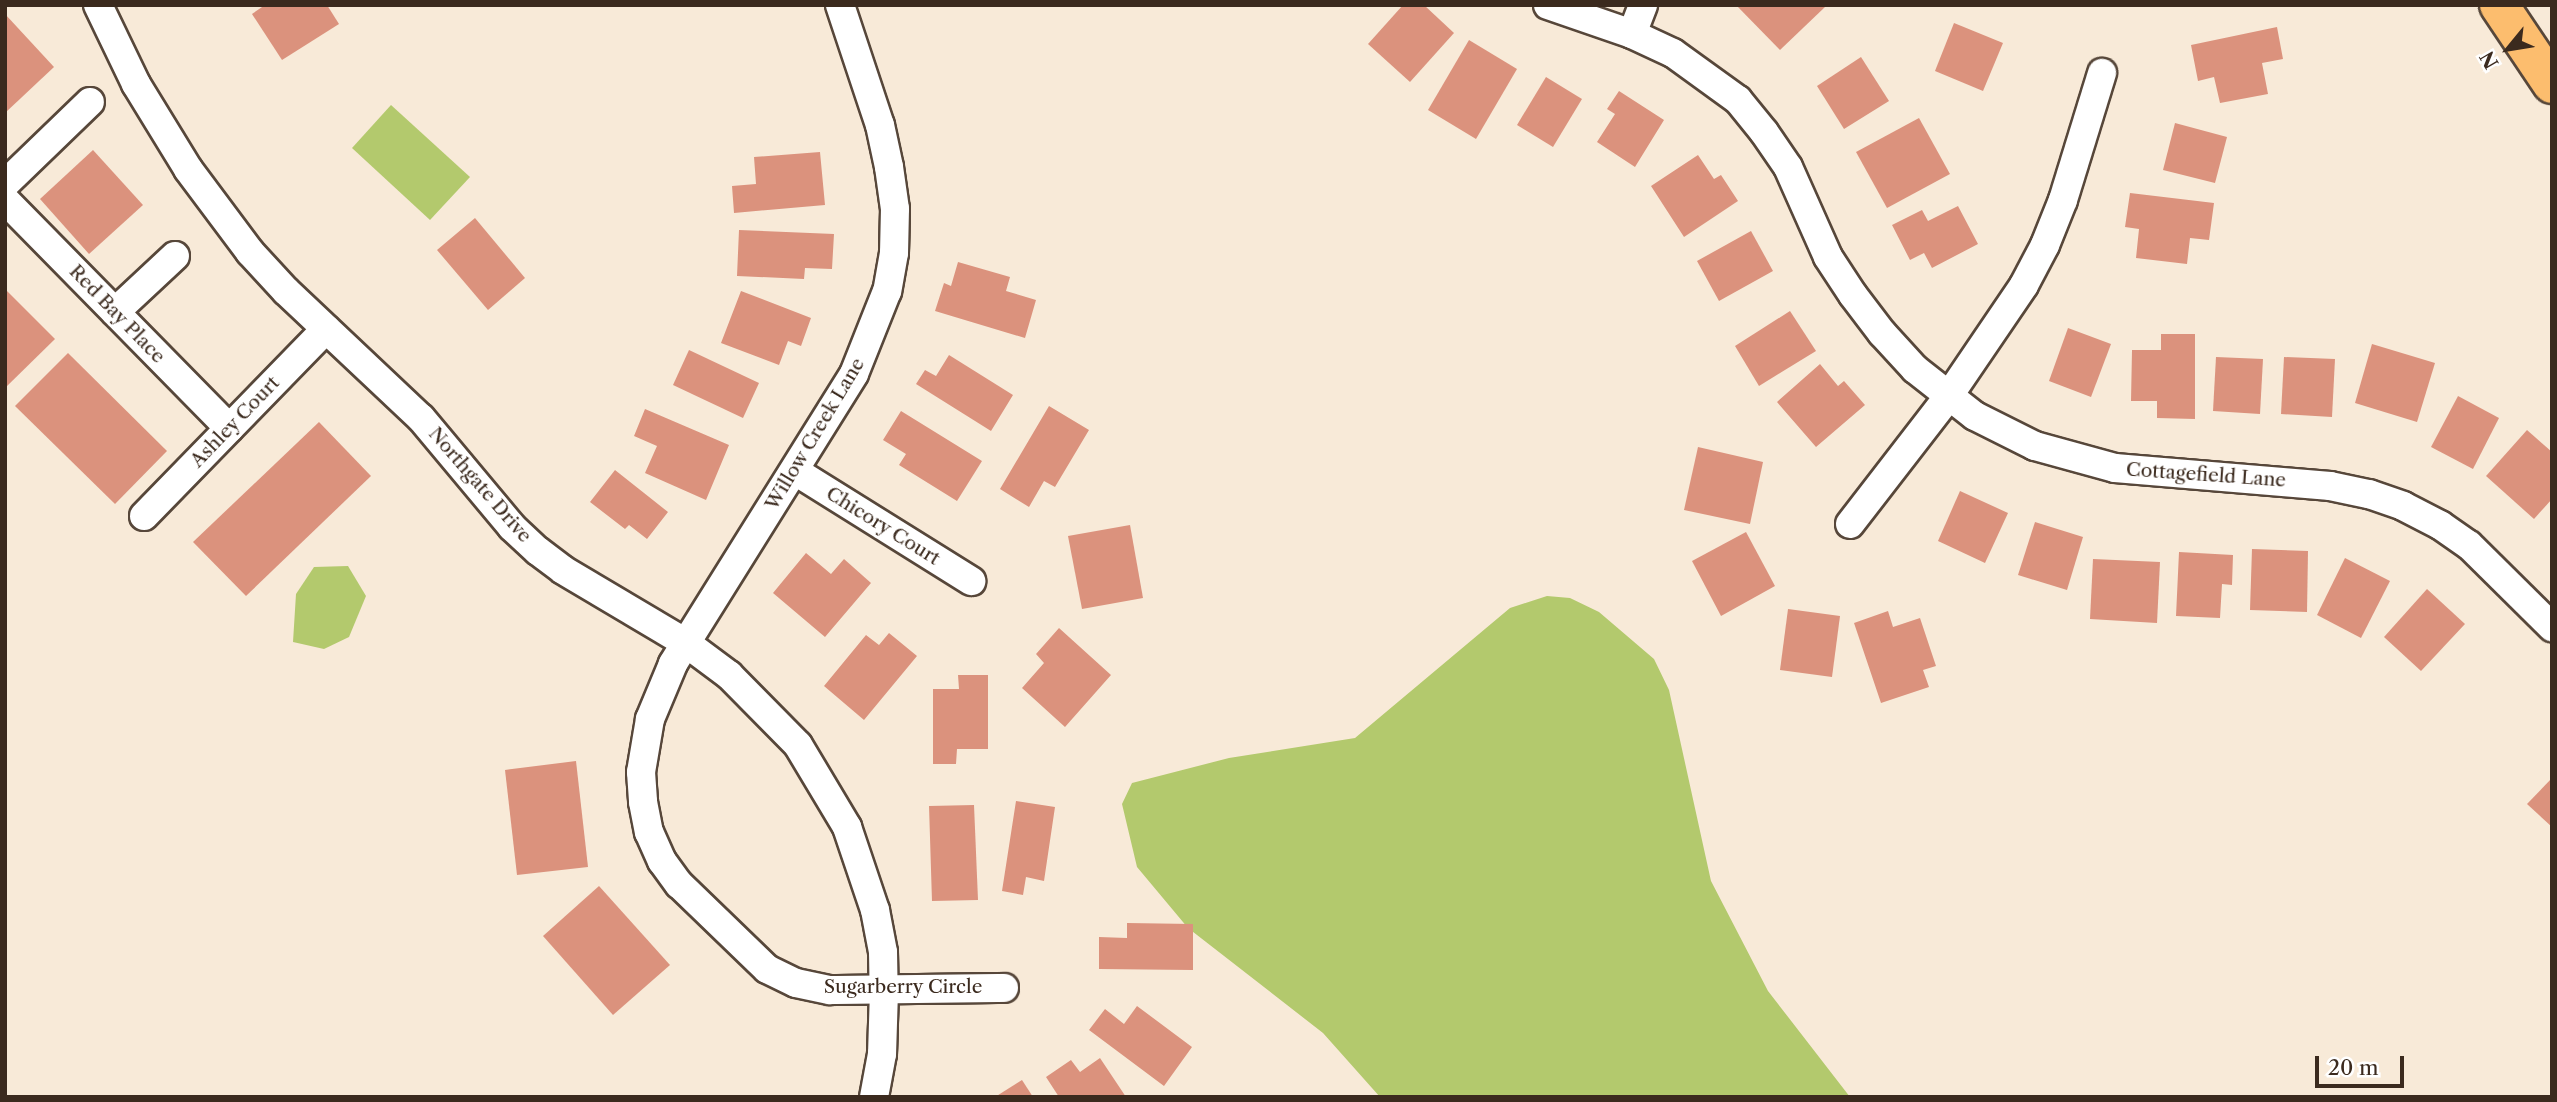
<!DOCTYPE html>
<style>
body{margin:0}
#map{position:relative;width:2557px;height:1102px;overflow:hidden;background:#f8ead8;font-family:"Libre Caslon Text",serif}
div>[style]{position:absolute}
.green>*{inset:0;background:#b3c96d}
.building>*{inset:0;background:#db927d}
.roads{filter:drop-shadow(2px 0 #57473a) drop-shadow(-2px 0 #57473a) drop-shadow(0 2px #57473a) drop-shadow(0 -2px #57473a)}
.minor>*{height:28px;margin:-14px;padding:0 14px;transform-origin:14px;border-radius:14px;background:#fff}
.motorway>*{height:38px;margin:-19px;padding:0 19px;transform-origin:19px;border-radius:19px;background:#fcbd6e}
span{translate:-50% -50%;white-space:nowrap;text-align:center;line-height:1.15;-webkit-text-stroke:5px #fff;paint-order:stroke}
.street-label{font-size:19px;color:#3b2a1e}
.frame{position:absolute;inset:0;border:7px solid #3b2a1e;pointer-events:none}
.north{position:absolute;left:2473px;top:14px;width:70px;height:70px;-webkit-text-stroke:5px #fff;paint-order:stroke;rotate:240deg;font-size:19px;font-weight:700;line-height:28px;text-align:center;color:#3b2a1e}
.north::after{content:'';display:block;margin:auto;width:24px;height:32px;background:#3b2a1e;clip-path:polygon(50% 0,100% 100%,50% 72%,0 100%)}
.scale{position:absolute;left:2315px;top:1056px;width:89px;height:32px;box-sizing:border-box;border:4px solid #3b2a1e;border-top:0;padding-left:9px;font-size:21px;line-height:24px;white-space:nowrap;color:#3b2a1e;-webkit-text-stroke:5px #fff;paint-order:stroke}
</style>
<div id="map">
<div class="green">
<i style="clip-path:polygon(391px 105px,470px 177px,430px 220px,352px 148px)"></i>
<i style="clip-path:polygon(348px 566px,366px 596px,349px 637px,324px 649px,293px 642px,296px 594px,314px 567px)"></i>
<i style="clip-path:polygon(1547px 596px,1570px 598px,1599px 612px,1654px 659px,1669px 690px,1711px 881px,1768px 991px,1850px 1097px,1380px 1097px,1323px 1033px,1188px 928px,1137px 867px,1122px 804px,1132px 783px,1229px 758px,1355px 738px,1510px 608px)"></i>
</div>
<div class="building">
<i style="clip-path:polygon(265px 5px,327px 5px,339px 24px,282px 60px,252px 14px)"></i>
<i style="clip-path:polygon(1403px 5px,1424px 5px,1454px 33px,1410px 82px,1368px 44px)"></i>
<i style="clip-path:polygon(1736px 5px,1823px 5px,1825px 7px,1780px 50px)"></i>
<i style="clip-path:polygon(5px 14px,54px 67px,5px 113px)"></i>
<i style="clip-path:polygon(1954px 23px,2003px 43px,1983px 91px,1935px 71px)"></i>
<i style="clip-path:polygon(2277px 27px,2283px 59px,2262px 63px,2268px 94px,2220px 103px,2214px 77px,2198px 81px,2191px 45px)"></i>
<i style="clip-path:polygon(1469px 40px,1517px 69px,1476px 139px,1428px 110px)"></i>
<i style="clip-path:polygon(1861px 57px,1889px 101px,1844px 129px,1817px 86px)"></i>
<i style="clip-path:polygon(1546px 77px,1582px 99px,1553px 147px,1517px 125px)"></i>
<i style="clip-path:polygon(1619px 91px,1664px 120px,1635px 167px,1597px 142px,1615px 114px,1607px 109px)"></i>
<i style="clip-path:polygon(1919px 118px,1950px 174px,1887px 208px,1856px 152px)"></i>
<i style="clip-path:polygon(2175px 123px,2227px 137px,2215px 183px,2163px 170px)"></i>
<i style="clip-path:polygon(93px 150px,143px 205px,89px 254px,40px 199px)"></i>
<i style="clip-path:polygon(820px 152px,825px 205px,734px 213px,732px 186px,756px 184px,754px 157px)"></i>
<i style="clip-path:polygon(1698px 155px,1714px 179px,1721px 175px,1738px 201px,1684px 237px,1651px 186px)"></i>
<i style="clip-path:polygon(2130px 193px,2214px 203px,2209px 240px,2190px 238px,2187px 264px,2136px 258px,2139px 229px,2125px 227px)"></i>
<i style="clip-path:polygon(1958px 206px,1978px 244px,1932px 268px,1924px 253px,1910px 260px,1892px 225px,1922px 210px,1928px 221px)"></i>
<i style="clip-path:polygon(475px 218px,525px 278px,488px 310px,437px 250px)"></i>
<i style="clip-path:polygon(739px 230px,834px 234px,832px 269px,805px 268px,804px 279px,737px 276px)"></i>
<i style="clip-path:polygon(1751px 231px,1773px 271px,1719px 301px,1697px 261px)"></i>
<i style="clip-path:polygon(958px 262px,1010px 277px,1006px 291px,1036px 300px,1025px 338px,935px 311px,944px 283px,951px 286px)"></i>
<i style="clip-path:polygon(5px 289px,55px 339px,5px 388px)"></i>
<i style="clip-path:polygon(741px 291px,811px 318px,801px 346px,788px 341px,779px 365px,721px 343px)"></i>
<i style="clip-path:polygon(1790px 311px,1816px 351px,1759px 386px,1735px 346px)"></i>
<i style="clip-path:polygon(2068px 328px,2111px 344px,2091px 397px,2049px 381px)"></i>
<i style="clip-path:polygon(2161px 334px,2195px 334px,2195px 419px,2157px 418px,2157px 401px,2131px 401px,2132px 350px,2161px 350px)"></i>
<i style="clip-path:polygon(2372px 344px,2435px 363px,2417px 422px,2355px 403px)"></i>
<i style="clip-path:polygon(689px 350px,759px 383px,743px 418px,673px 385px)"></i>
<i style="clip-path:polygon(68px 353px,167px 451px,115px 504px,15px 406px)"></i>
<i style="clip-path:polygon(949px 355px,1013px 395px,991px 431px,916px 384px,925px 370px,936px 376px)"></i>
<i style="clip-path:polygon(2216px 357px,2263px 359px,2260px 414px,2213px 411px)"></i>
<i style="clip-path:polygon(2284px 357px,2335px 359px,2332px 417px,2281px 414px)"></i>
<i style="clip-path:polygon(1820px 364px,1838px 386px,1844px 381px,1865px 405px,1816px 447px,1777px 402px)"></i>
<i style="clip-path:polygon(2458px 396px,2499px 418px,2473px 469px,2431px 447px)"></i>
<i style="clip-path:polygon(1049px 406px,1089px 430px,1055px 487px,1044px 481px,1029px 507px,1000px 489px)"></i>
<i style="clip-path:polygon(645px 409px,729px 445px,706px 500px,645px 473px,657px 446px,634px 436px)"></i>
<i style="clip-path:polygon(901px 411px,982px 461px,957px 501px,899px 465px,906px 454px,883px 440px)"></i>
<i style="clip-path:polygon(319px 422px,371px 476px,246px 596px,193px 542px)"></i>
<i style="clip-path:polygon(2527px 430px,2552px 452px,2552px 499px,2534px 519px,2486px 476px)"></i>
<i style="clip-path:polygon(1698px 447px,1763px 462px,1750px 524px,1684px 510px)"></i>
<i style="clip-path:polygon(615px 470px,668px 512px,647px 539px,629px 525px,625px 529px,590px 502px)"></i>
<i style="clip-path:polygon(1960px 491px,2008px 513px,1985px 563px,1938px 541px)"></i>
<i style="clip-path:polygon(2035px 522px,2083px 537px,2067px 590px,2018px 575px)"></i>
<i style="clip-path:polygon(1130px 525px,1143px 598px,1082px 609px,1068px 536px)"></i>
<i style="clip-path:polygon(1746px 532px,1775px 586px,1721px 616px,1692px 561px)"></i>
<i style="clip-path:polygon(2252px 549px,2308px 551px,2307px 612px,2250px 610px)"></i>
<i style="clip-path:polygon(2179px 552px,2233px 555px,2232px 585px,2222px 584px,2220px 618px,2176px 616px)"></i>
<i style="clip-path:polygon(806px 553px,831px 574px,844px 559px,871px 583px,825px 637px,773px 593px)"></i>
<i style="clip-path:polygon(2345px 558px,2390px 581px,2361px 638px,2317px 615px)"></i>
<i style="clip-path:polygon(2093px 559px,2160px 562px,2157px 623px,2090px 619px)"></i>
<i style="clip-path:polygon(2427px 589px,2465px 624px,2421px 671px,2384px 637px)"></i>
<i style="clip-path:polygon(1788px 609px,1840px 616px,1832px 677px,1780px 670px)"></i>
<i style="clip-path:polygon(1888px 611px,1893px 627px,1920px 618px,1936px 666px,1923px 670px,1929px 687px,1881px 703px,1854px 623px)"></i>
<i style="clip-path:polygon(1059px 628px,1111px 675px,1065px 727px,1022px 688px,1044px 663px,1036px 654px)"></i>
<i style="clip-path:polygon(889px 633px,917px 656px,864px 720px,824px 686px,866px 635px,879px 645px)"></i>
<i style="clip-path:polygon(958px 675px,988px 675px,988px 749px,957px 749px,956px 764px,933px 764px,933px 689px,959px 689px)"></i>
<i style="clip-path:polygon(576px 761px,588px 867px,517px 875px,505px 770px)"></i>
<i style="clip-path:polygon(2552px 778px,2552px 827px,2527px 804px)"></i>
<i style="clip-path:polygon(1016px 801px,1055px 807px,1044px 881px,1026px 877px,1023px 895px,1002px 891px)"></i>
<i style="clip-path:polygon(974px 805px,978px 900px,932px 901px,929px 806px)"></i>
<i style="clip-path:polygon(599px 886px,670px 965px,613px 1015px,543px 936px)"></i>
<i style="clip-path:polygon(1127px 923px,1193px 924px,1193px 970px,1099px 969px,1099px 937px,1127px 938px)"></i>
<i style="clip-path:polygon(1137px 1006px,1192px 1047px,1164px 1086px,1089px 1030px,1105px 1009px,1124px 1024px)"></i>
<i style="clip-path:polygon(1100px 1058px,1126px 1097px,1059px 1097px,1046px 1077px,1071px 1060px,1080px 1072px)"></i>
<i style="clip-path:polygon(1022px 1080px,1033px 1097px,995px 1097px)"></i>
</div>
<div class="roads">
<div class="minor">
<i style="left:98px;top:5px;width:88px;rotate:64.3deg"></i>
<i style="left:136px;top:84px;width:100px;rotate:58.5deg"></i>
<i style="left:188px;top:169px;width:104px;rotate:53.2deg"></i>
<i style="left:250px;top:252px;width:53px;rotate:47.3deg"></i>
<i style="left:286px;top:291px;width:185px;rotate:43.3deg"></i>
<i style="left:421px;top:418px;width:142px;rotate:50.1deg"></i>
<i style="left:512px;top:527px;width:35px;rotate:43deg"></i>
<i style="left:538px;top:551px;width:31px;rotate:37deg"></i>
<i style="left:563px;top:570px;width:143px;rotate:30.7deg"></i>
<i style="left:686px;top:643px;width:54px;rotate:36.7deg"></i>
<i style="left:729px;top:675px;width:98px;rotate:45.4deg"></i>
<i style="left:798px;top:745px;width:96px;rotate:59.1deg"></i>
<i style="left:847px;top:827px;width:88px;rotate:71.4deg"></i>
<i style="left:875px;top:910px;width:43px;rotate:79.2deg"></i>
<i style="left:883px;top:952px;width:39px;rotate:89deg"></i>
<i style="left:884px;top:991px;width:63px;rotate:91.8deg"></i>
<i style="left:882px;top:1054px;width:44px;rotate:100.5deg"></i>
<i style="left:840px;top:5px;width:126px;rotate:71.6deg"></i>
<i style="left:880px;top:125px;width:43px;rotate:77.9deg"></i>
<i style="left:889px;top:167px;width:42px;rotate:81.9deg"></i>
<i style="left:895px;top:209px;width:44px;rotate:91.3deg"></i>
<i style="left:894px;top:253px;width:39px;rotate:100deg"></i>
<i style="left:887px;top:291px;width:89px;rotate:111.7deg"></i>
<i style="left:854px;top:374px;width:342px;rotate:122deg"></i>
<i style="left:673px;top:664px;width:60px;rotate:112.7deg"></i>
<i style="left:650px;top:719px;width:54px;rotate:99.6deg"></i>
<i style="left:641px;top:772px;width:30px;rotate:86deg"></i>
<i style="left:643px;top:802px;width:31px;rotate:79deg"></i>
<i style="left:649px;top:832px;width:32px;rotate:66deg"></i>
<i style="left:662px;top:861px;width:29px;rotate:54deg"></i>
<i style="left:679px;top:884px;width:122px;rotate:44deg"></i>
<i style="left:767px;top:969px;width:32px;rotate:26deg"></i>
<i style="left:796px;top:983px;width:35px;rotate:12deg"></i>
<i style="left:830px;top:990px;width:174px;rotate:-0.7deg"></i>
<i style="left:1548px;top:5px;width:89px;rotate:19deg"></i>
<i style="left:1632px;top:34px;width:45px;rotate:24.9deg"></i>
<i style="left:1673px;top:53px;width:80px;rotate:35.9deg"></i>
<i style="left:1738px;top:100px;width:41px;rotate:50.9deg"></i>
<i style="left:1764px;top:132px;width:42px;rotate:55.6deg"></i>
<i style="left:1788px;top:167px;width:98px;rotate:66deg"></i>
<i style="left:1828px;top:257px;width:45px;rotate:56.7deg"></i>
<i style="left:1853px;top:295px;width:48px;rotate:52.7deg"></i>
<i style="left:1882px;top:333px;width:49px;rotate:47.5deg"></i>
<i style="left:1915px;top:369px;width:76px;rotate:38.1deg"></i>
<i style="left:1975px;top:416px;width:67px;rotate:26.6deg"></i>
<i style="left:2035px;top:446px;width:83px;rotate:15.4deg"></i>
<i style="left:2115px;top:468px;width:216px;rotate:4.8deg"></i>
<i style="left:2330px;top:486px;width:40px;rotate:12deg"></i>
<i style="left:2369px;top:494px;width:36px;rotate:19deg"></i>
<i style="left:2403px;top:506px;width:42px;rotate:27.2deg"></i>
<i style="left:2440px;top:525px;width:35px;rotate:35deg"></i>
<i style="left:2469px;top:545px;width:117px;rotate:44.7deg"></i>
<i style="left:1632px;top:34px;width:31px;rotate:-69deg"></i>
<i style="left:5px;top:184px;width:118px;rotate:-44deg"></i>
<i style="left:5px;top:200px;width:320px;rotate:45.5deg"></i>
<i style="left:115px;top:312px;width:82px;rotate:-43deg"></i>
<i style="left:795px;top:471px;width:208px;rotate:32deg"></i>
<i style="left:144px;top:516px;width:261px;rotate:-45.8deg"></i>
<i style="left:1850px;top:524px;width:160px;rotate:-52.3deg"></i>
<i style="left:1948px;top:397px;width:135px;rotate:-55.8deg"></i>
<i style="left:2024px;top:285px;width:45px;rotate:-62.3deg"></i>
<i style="left:2045px;top:245px;width:48px;rotate:-68.2deg"></i>
<i style="left:2063px;top:200px;width:133px;rotate:-72.9deg"></i>
</div>
<div class="motorway">
<i style="left:2499px;top:5px;width:95px;rotate:56.1deg"></i>
</div>
</div>
<div class="street-label">
<span style="left:117px;top:314px;rotate:46deg">Red Bay Place</span>
<span style="left:235px;top:422px;rotate:-46deg">Ashley Court</span>
<span style="left:815px;top:434px;rotate:-59deg">Willow Creek Lane</span>
<span style="left:2206px;top:475px;rotate:4deg">Cottagefield Lane</span>
<span style="left:480px;top:485px;rotate:49deg">Northgate Drive</span>
<span style="left:883px;top:526px;rotate:32deg">Chicory Court</span>
<span style="left:903px;top:987px">Sugarberry Circle</span>
</div>
<div class="frame"></div>
<div class="north">N</div>
<div class="scale">20 m</div>
</div>
